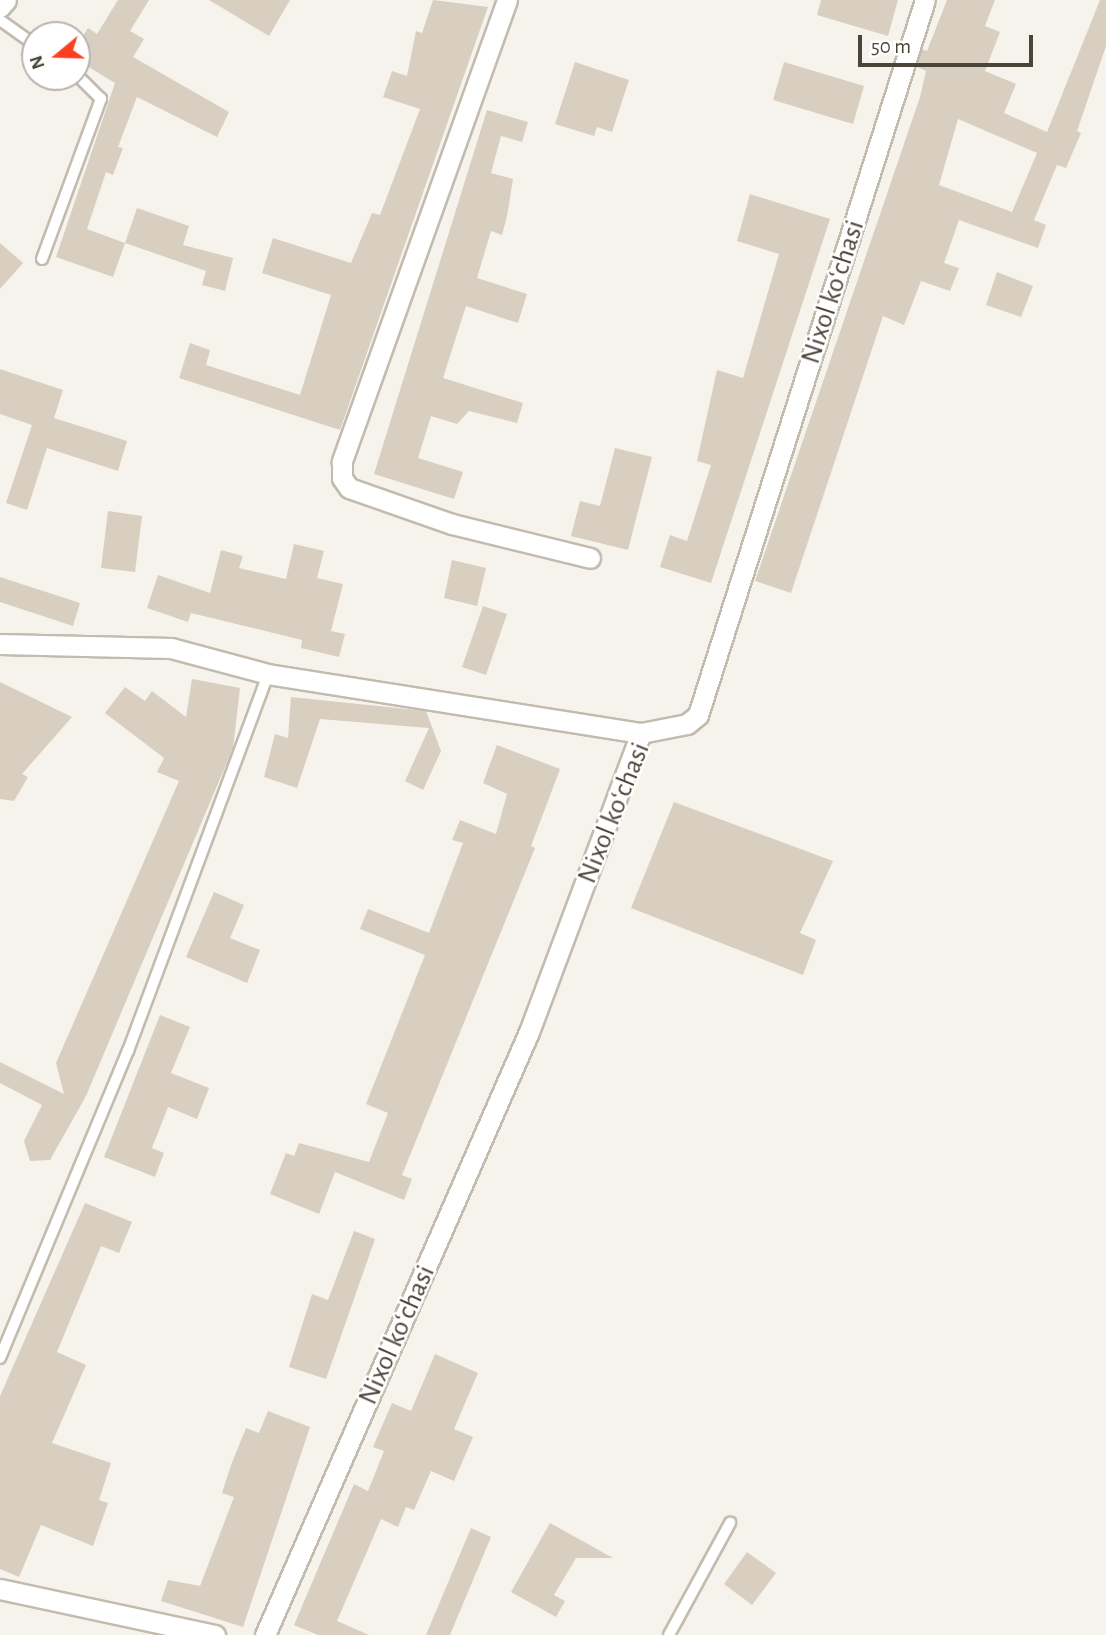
<!DOCTYPE html>
<meta charset="utf-8">
<style>
body{margin:0}
#map{position:relative;width:1106px;height:1635px;overflow:hidden;background:#f6f3ec;font-family:"Alegreya Sans",sans-serif}
div>[style]{position:absolute}
.building>*{inset:0;background:#d8cfc1}
.roads{filter:drop-shadow(2px 0 #c2bbae) drop-shadow(-2px 0 #c2bbae) drop-shadow(0 2px #c2bbae) drop-shadow(0 -2px #c2bbae)}
.service>*{height:10px;margin:-5px;padding:0 5px;transform-origin:5px;border-radius:5px;background:#fff}
.minor>*{height:19px;margin:-9.5px;padding:0 9.5px;transform-origin:9.5px;border-radius:9.5px;background:#fff}
span{translate:-50% -50%;white-space:nowrap;text-align:center;line-height:1.15;-webkit-text-stroke:5px #fff;paint-order:stroke}
.street-label{font-size:28px;color:#4b4439}
.north{position:absolute;left:21px;top:21px;width:70px;height:70px;box-sizing:border-box;background:#fff;border:2px solid #b7b4b0;border-radius:50%;rotate:251deg;font-size:19px;font-weight:700;line-height:28px;text-align:center;color:#4b4439}
.north::after{content:'';display:block;margin:auto;width:24px;height:32px;background:#fc3f1d;clip-path:polygon(50% 0,100% 100%,50% 72%,0 100%)}
.scale{position:absolute;left:858px;top:35px;width:175px;height:32px;box-sizing:border-box;border:4px solid #4b4439;border-top:0;padding-left:9px;font-size:21px;line-height:24px;white-space:nowrap;color:#4b4439;-webkit-text-stroke:5px #fff;paint-order:stroke}
</style>
<div id="map">
<div class="building">
<i style="clip-path:polygon(118px 0,149px 0,130px 31px,144px 39px,133px 57px,229px 112px,217px 137px,137px 97px,118px 147px,123px 148px,113px 175px,106px 172px,87px 229px,125px 243px,113px 277px,56px 257px,115px 83px,77px 60px,77px 45px,88px 28px,97px 34px)"></i>
<i style="clip-path:polygon(209px 0,290px 0,269px 36px)"></i>
<i style="clip-path:polygon(433px 0,488px 7px,340px 430px,179px 378px,190px 343px,210px 350px,206px 365px,300px 395px,331px 295px,262px 273px,273px 238px,351px 263px,372px 213px,380px 215px,420px 109px,383px 97px,392px 71px,407px 76px,416px 31px,422px 33px)"></i>
<i style="clip-path:polygon(821px 0,898px 0,888px 36px,817px 15px)"></i>
<i style="clip-path:polygon(evenodd,947px 0,995px 0,985px 26px,1000px 32px,985px 71px,1016px 84px,1004px 113px,1047px 132px,1100px 0,1106px 0,1106px 46px,1077px 131px,1081px 133px,1066px 168px,1057px 165px,1034px 220px,1046px 225px,1038px 248px,959px 220px,944px 263px,959px 268px,950px 291px,921px 281px,904px 325px,883px 316px,791px 593px,755px 581px,920px 97px,926px 71px,917px 67px,922px 49px,927px 51px,947px 0,958px 119px,1037px 153px,1012px 212px,939px 185px,958px 119px)"></i>
<i style="clip-path:polygon(575px 62px,629px 80px,612px 132px,597px 127px,594px 136px,555px 124px)"></i>
<i style="clip-path:polygon(784px 62px,864px 86px,853px 124px,773px 100px)"></i>
<i style="clip-path:polygon(487px 110px,528px 122px,522px 142px,501px 136px,491px 173px,513px 179px,507px 216px,502px 235px,491px 231px,477px 278px,527px 294px,518px 323px,466px 306px,443px 378px,523px 403px,517px 423px,469px 411px,457px 424px,431px 416px,418px 458px,463px 472px,454px 499px,374px 474px)"></i>
<i style="clip-path:polygon(750px 194px,830px 219px,711px 583px,660px 567px,670px 535px,687px 541px,711px 465px,697px 461px,717px 370px,743px 378px,779px 254px,737px 241px)"></i>
<i style="clip-path:polygon(137px 208px,189px 226px,183px 245px,233px 258px,225px 291px,202px 285px,206px 271px,125px 243px)"></i>
<i style="clip-path:polygon(0 243px,23px 263px,0 289px)"></i>
<i style="clip-path:polygon(997px 272px,1033px 286px,1021px 317px,986px 305px)"></i>
<i style="clip-path:polygon(0 369px,63px 390px,54px 418px,127px 441px,118px 471px,47px 448px,27px 510px,6px 503px,32px 425px,0 414px)"></i>
<i style="clip-path:polygon(615px 448px,652px 457px,628px 550px,571px 536px,580px 501px,600px 506px)"></i>
<i style="clip-path:polygon(108px 511px,142px 516px,135px 572px,101px 568px)"></i>
<i style="clip-path:polygon(294px 544px,324px 551px,317px 578px,343px 584px,331px 631px,345px 634px,339px 657px,301px 648px,302px 640px,191px 613px,188px 622px,147px 608px,158px 575px,210px 593px,221px 550px,243px 556px,239px 568px,286px 579px)"></i>
<i style="clip-path:polygon(452px 560px,486px 568px,477px 606px,444px 598px)"></i>
<i style="clip-path:polygon(0 577px,80px 603px,73px 626px,0 602px)"></i>
<i style="clip-path:polygon(483px 606px,507px 614px,486px 675px,462px 667px)"></i>
<i style="clip-path:polygon(192px 679px,240px 688px,233px 748px,86px 1096px,50px 1160px,30px 1161px,24px 1141px,42px 1105px,0 1083px,0 1062px,64px 1094px,56px 1063px,179px 781px,157px 772px,164px 758px,105px 713px,125px 687px,145px 701px,152px 691px,186px 717px)"></i>
<i style="clip-path:polygon(0 682px,72px 717px,22px 774px,28px 777px,14px 801px,0 799px)"></i>
<i style="clip-path:polygon(291px 697px,426px 711px,441px 751px,423px 790px,405px 781px,429px 728px,320px 719px,297px 788px,264px 777px,275px 734px,288px 738px)"></i>
<i style="clip-path:polygon(497px 745px,560px 769px,531px 846px,535px 848px,402px 1175px,412px 1179px,404px 1200px,335px 1172px,319px 1214px,270px 1194px,286px 1153px,294px 1156px,299px 1143px,369px 1162px,388px 1113px,366px 1104px,425px 955px,360px 929px,368px 909px,429px 933px,463px 843px,452px 840px,460px 820px,496px 834px,507px 794px,483px 783px)"></i>
<i style="clip-path:polygon(674px 802px,833px 861px,800px 933px,816px 940px,803px 975px,631px 908px)"></i>
<i style="clip-path:polygon(214px 892px,244px 905px,230px 938px,260px 950px,247px 983px,186px 957px)"></i>
<i style="clip-path:polygon(160px 1015px,190px 1027px,171px 1073px,209px 1088px,197px 1119px,168px 1107px,152px 1148px,164px 1153px,155px 1177px,104px 1157px)"></i>
<i style="clip-path:polygon(85px 1203px,132px 1222px,119px 1253px,101px 1246px,57px 1352px,86px 1365px,52px 1443px,111px 1463px,99px 1500px,108px 1503px,93px 1546px,41px 1525px,19px 1577px,0 1569px,0 1396px)"></i>
<i style="clip-path:polygon(354px 1231px,375px 1239px,326px 1379px,289px 1367px,312px 1294px,328px 1300px)"></i>
<i style="clip-path:polygon(435px 1354px,478px 1373px,454px 1429px,473px 1437px,454px 1481px,431px 1471px,414px 1510px,406px 1507px,398px 1527px,381px 1519px,337px 1621px,369px 1635px,318px 1635px,294px 1625px,354px 1484px,368px 1491px,384px 1451px,373px 1447px,392px 1403px,411px 1411px)"></i>
<i style="clip-path:polygon(268px 1411px,310px 1427px,243px 1627px,161px 1601px,168px 1580px,200px 1586px,234px 1497px,222px 1493px,231px 1465px,246px 1428px,259px 1433px)"></i>
<i style="clip-path:polygon(550px 1523px,613px 1558px,576px 1558px,554px 1595px,565px 1601px,556px 1617px,511px 1592px)"></i>
<i style="clip-path:polygon(471px 1528px,491px 1537px,450px 1635px,426px 1635px)"></i>
<i style="clip-path:polygon(747px 1552px,776px 1573px,752px 1605px,724px 1584px)"></i>
</div>
<div class="roads">
<div class="service">
<i style="left:0;top:20px;width:43px;rotate:35.5deg"></i>
<i style="left:42px;top:259px;width:171px;rotate:-69.8deg"></i>
<i style="left:101px;top:99px;width:34px;rotate:-135deg"></i>
<i style="left:0;top:1358px;width:333px;rotate:-67.4deg"></i>
<i style="left:128px;top:1051px;width:402px;rotate:-69.6deg"></i>
<i style="left:669px;top:1635px;width:128px;rotate:-61.4deg"></i>
</div>
<div class="minor">
<i style="left:507px;top:0;width:491px;rotate:109.7deg"></i>
<i style="left:342px;top:462px;width:16px;rotate:90deg"></i>
<i style="left:342px;top:478px;width:12px;rotate:55deg"></i>
<i style="left:349px;top:488px;width:109px;rotate:19.3deg"></i>
<i style="left:452px;top:524px;width:142px;rotate:13.8deg"></i>
<i style="left:0;top:7px;width:9px;rotate:-49deg"></i>
<i style="left:0;top:644px;width:171px;rotate:1.3deg"></i>
<i style="left:171px;top:648px;width:100px;rotate:15deg"></i>
<i style="left:268px;top:674px;width:378px;rotate:9deg"></i>
<i style="left:0;top:1589px;width:220px;rotate:12.1deg"></i>
<i style="left:265px;top:1635px;width:658px;rotate:-66.36deg"></i>
<i style="left:529px;top:1032px;width:319px;rotate:-69.5deg"></i>
<i style="left:641px;top:733px;width:47px;rotate:-11.1deg"></i>
<i style="left:687px;top:724px;width:14px;rotate:-39deg"></i>
<i style="left:698px;top:715px;width:750px;rotate:-72.39deg"></i>
</div>
</div>
<div class="street-label">
<span style="left:833px;top:292px;rotate:-72deg">Nixol koʻchasi</span>
<span style="left:614px;top:813px;rotate:-68deg">Nixol koʻchasi</span>
<span style="left:397px;top:1335px;rotate:-66deg">Nixol koʻchasi</span>
</div>
<div class="north">N</div>
<div class="scale">50 m</div>
</div>
